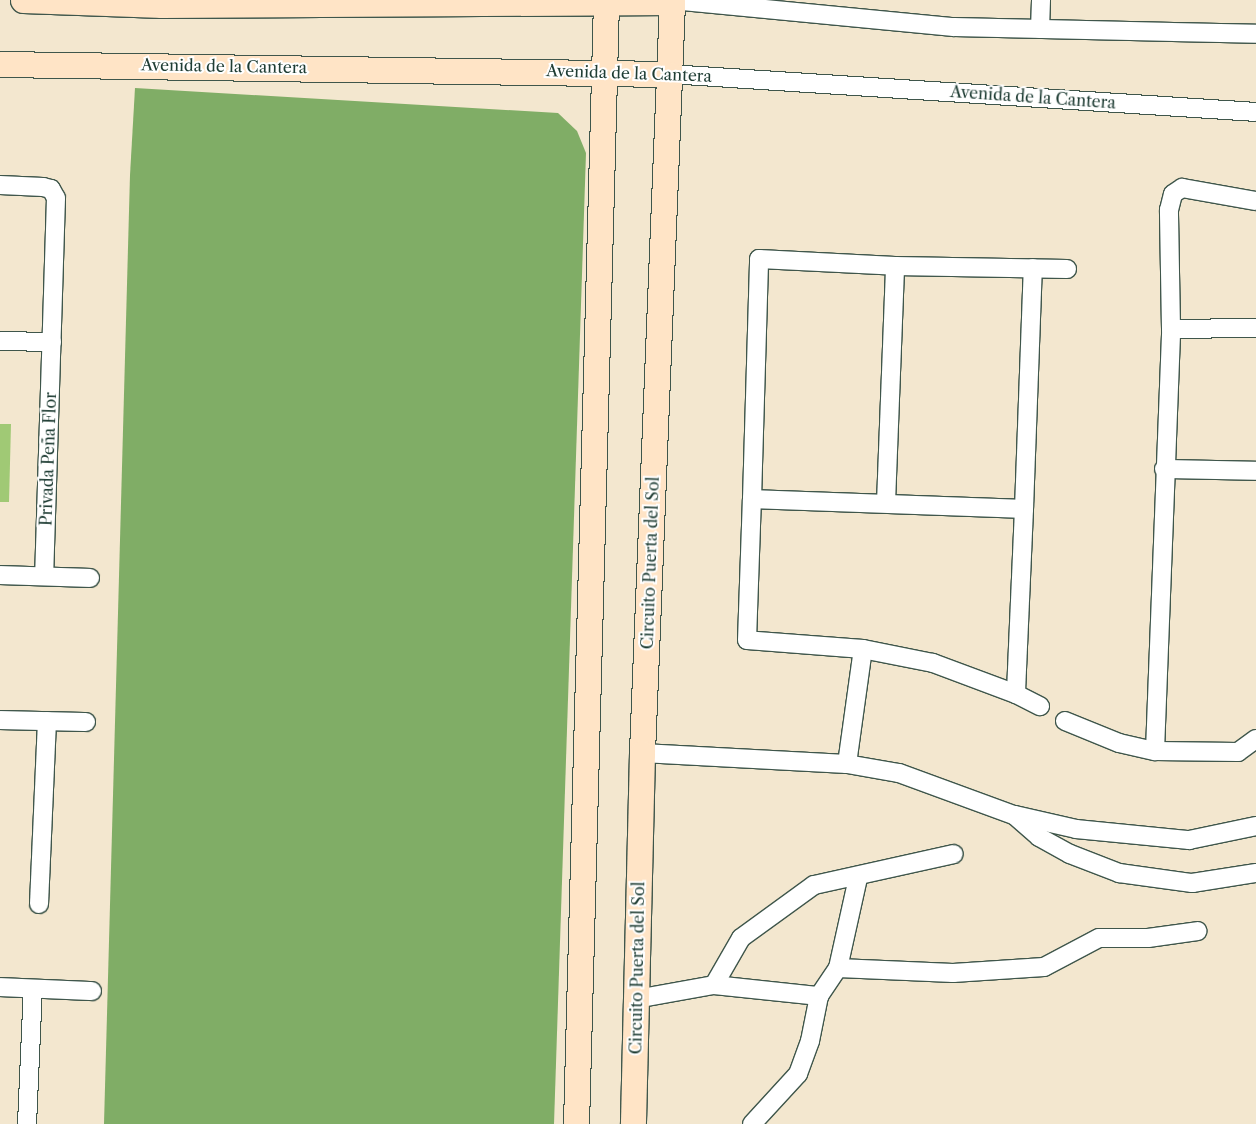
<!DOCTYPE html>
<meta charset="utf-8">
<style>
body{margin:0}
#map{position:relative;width:1256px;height:1124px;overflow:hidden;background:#f3e7cf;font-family:"Libre Caslon Text",serif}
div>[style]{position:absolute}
.green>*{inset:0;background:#a0c975}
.forest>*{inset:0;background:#80ad66}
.roads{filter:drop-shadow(1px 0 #3f564b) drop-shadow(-1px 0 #3f564b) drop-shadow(0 1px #3f564b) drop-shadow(0 -1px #3f564b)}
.street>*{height:18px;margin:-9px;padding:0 9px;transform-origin:9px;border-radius:9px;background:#fff}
.secondary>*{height:25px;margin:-12.5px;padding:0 12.5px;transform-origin:12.5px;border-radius:12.5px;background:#ffe4c6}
span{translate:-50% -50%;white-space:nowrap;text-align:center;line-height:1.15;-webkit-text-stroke:4px #fff;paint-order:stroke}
.street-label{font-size:16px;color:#1f3d34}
</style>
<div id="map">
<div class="green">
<i style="clip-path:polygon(0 424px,11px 424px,9px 502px,0 502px)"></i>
</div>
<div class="forest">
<i style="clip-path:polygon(135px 88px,558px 113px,577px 131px,586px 153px,554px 1124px,104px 1124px,130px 175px)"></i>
</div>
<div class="roads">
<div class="street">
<i style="left:672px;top:0;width:283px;rotate:5.5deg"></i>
<i style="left:954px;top:27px;width:302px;rotate:1.3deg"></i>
<i style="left:1040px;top:29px;width:29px;rotate:-88deg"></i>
<i style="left:669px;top:74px;width:588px;rotate:3.7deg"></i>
<i style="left:0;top:185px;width:43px;rotate:2.7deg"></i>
<i style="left:43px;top:187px;width:8px;rotate:14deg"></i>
<i style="left:51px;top:189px;width:10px;rotate:61deg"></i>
<i style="left:56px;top:198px;width:378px;rotate:91.8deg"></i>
<i style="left:1171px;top:329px;width:85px;rotate:-0.7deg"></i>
<i style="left:0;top:341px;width:52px;rotate:1.1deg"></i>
<i style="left:1164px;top:469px;width:92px;rotate:1.2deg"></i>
<i style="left:752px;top:499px;width:272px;rotate:2.1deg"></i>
<i style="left:1024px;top:509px;width:185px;rotate:92.5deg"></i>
<i style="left:1016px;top:694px;width:89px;rotate:-159.5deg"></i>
<i style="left:933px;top:663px;width:71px;rotate:-168.7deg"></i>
<i style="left:863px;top:649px;width:116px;rotate:-175.6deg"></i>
<i style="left:747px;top:640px;width:141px;rotate:-88deg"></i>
<i style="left:752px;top:499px;width:240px;rotate:-88.3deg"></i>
<i style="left:759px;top:259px;width:136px;rotate:2.9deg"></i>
<i style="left:895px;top:266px;width:172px;rotate:1deg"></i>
<i style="left:886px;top:503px;width:237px;rotate:-87.8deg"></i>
<i style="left:1024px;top:509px;width:241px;rotate:-87.9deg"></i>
<i style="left:0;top:575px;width:90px;rotate:1.9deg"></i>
<i style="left:1016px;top:694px;width:27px;rotate:27deg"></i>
<i style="left:0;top:720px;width:86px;rotate:1.3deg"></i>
<i style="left:1065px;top:721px;width:58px;rotate:22.2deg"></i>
<i style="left:1119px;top:743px;width:37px;rotate:13deg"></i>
<i style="left:1155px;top:751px;width:83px;rotate:0.7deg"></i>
<i style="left:1238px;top:752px;width:22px;rotate:-36deg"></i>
<i style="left:1155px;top:751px;width:422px;rotate:-87.8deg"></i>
<i style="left:1171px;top:329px;width:119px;rotate:-91deg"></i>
<i style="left:1169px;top:210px;width:16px;rotate:-76deg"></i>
<i style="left:1173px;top:194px;width:11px;rotate:-34deg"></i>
<i style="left:1182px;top:188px;width:75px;rotate:10deg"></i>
<i style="left:642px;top:753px;width:205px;rotate:3.1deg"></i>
<i style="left:847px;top:764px;width:53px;rotate:9.8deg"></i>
<i style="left:899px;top:773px;width:122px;rotate:20.1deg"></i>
<i style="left:1014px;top:815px;width:33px;rotate:41deg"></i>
<i style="left:1039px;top:837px;width:35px;rotate:29deg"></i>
<i style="left:1070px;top:854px;width:53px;rotate:21.2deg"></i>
<i style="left:1119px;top:873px;width:74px;rotate:7.8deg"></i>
<i style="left:1192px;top:883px;width:65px;rotate:-8.9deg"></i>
<i style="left:847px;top:764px;width:116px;rotate:-82.1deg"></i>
<i style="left:1015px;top:815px;width:63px;rotate:12.9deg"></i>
<i style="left:1076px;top:829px;width:114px;rotate:5.6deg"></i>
<i style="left:1189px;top:840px;width:68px;rotate:-11.8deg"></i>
<i style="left:39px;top:904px;width:183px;rotate:-87.5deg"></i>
<i style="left:838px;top:968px;width:92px;rotate:-77.5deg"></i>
<i style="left:714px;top:985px;width:54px;rotate:-60.1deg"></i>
<i style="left:741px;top:938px;width:90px;rotate:-36deg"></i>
<i style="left:814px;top:885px;width:143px;rotate:-12.5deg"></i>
<i style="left:0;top:987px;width:92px;rotate:2.5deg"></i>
<i style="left:636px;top:999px;width:79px;rotate:-10.2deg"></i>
<i style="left:714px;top:985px;width:106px;rotate:6deg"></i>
<i style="left:819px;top:996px;width:34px;rotate:-56deg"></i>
<i style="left:838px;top:968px;width:115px;rotate:2.5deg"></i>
<i style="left:953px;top:973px;width:91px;rotate:-3.8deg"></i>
<i style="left:1044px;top:967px;width:62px;rotate:-27.8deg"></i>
<i style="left:1099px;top:938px;width:49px"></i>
<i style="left:1148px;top:938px;width:50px;rotate:-8deg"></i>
<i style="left:27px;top:1124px;width:135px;rotate:-87.5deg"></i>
<i style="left:752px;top:1124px;width:68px;rotate:-47.4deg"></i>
<i style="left:798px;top:1074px;width:35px;rotate:-70deg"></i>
<i style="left:810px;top:1041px;width:46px;rotate:-78.7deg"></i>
</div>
<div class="secondary">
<i style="left:23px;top:0;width:139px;rotate:2.1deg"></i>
<i style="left:162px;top:5px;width:510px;rotate:-0.34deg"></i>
<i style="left:672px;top:2px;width:752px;rotate:92.29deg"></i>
<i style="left:642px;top:753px;width:371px;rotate:91.4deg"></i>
<i style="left:0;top:64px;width:669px;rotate:0.86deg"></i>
<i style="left:576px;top:1124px;width:1121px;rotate:-88.47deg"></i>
</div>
</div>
<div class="street-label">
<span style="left:224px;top:66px;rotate:1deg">Avenida de la Cantera</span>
<span style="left:629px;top:73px;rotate:2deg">Avenida de la Cantera</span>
<span style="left:1033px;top:97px;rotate:4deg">Avenida de la Cantera</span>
<span style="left:48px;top:459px;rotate:-88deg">Privada Peña Flor</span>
<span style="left:650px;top:563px;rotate:-88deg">Circuito Puerta del Sol</span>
<span style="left:637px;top:968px;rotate:-89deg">Circuito Puerta del Sol</span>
</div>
</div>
